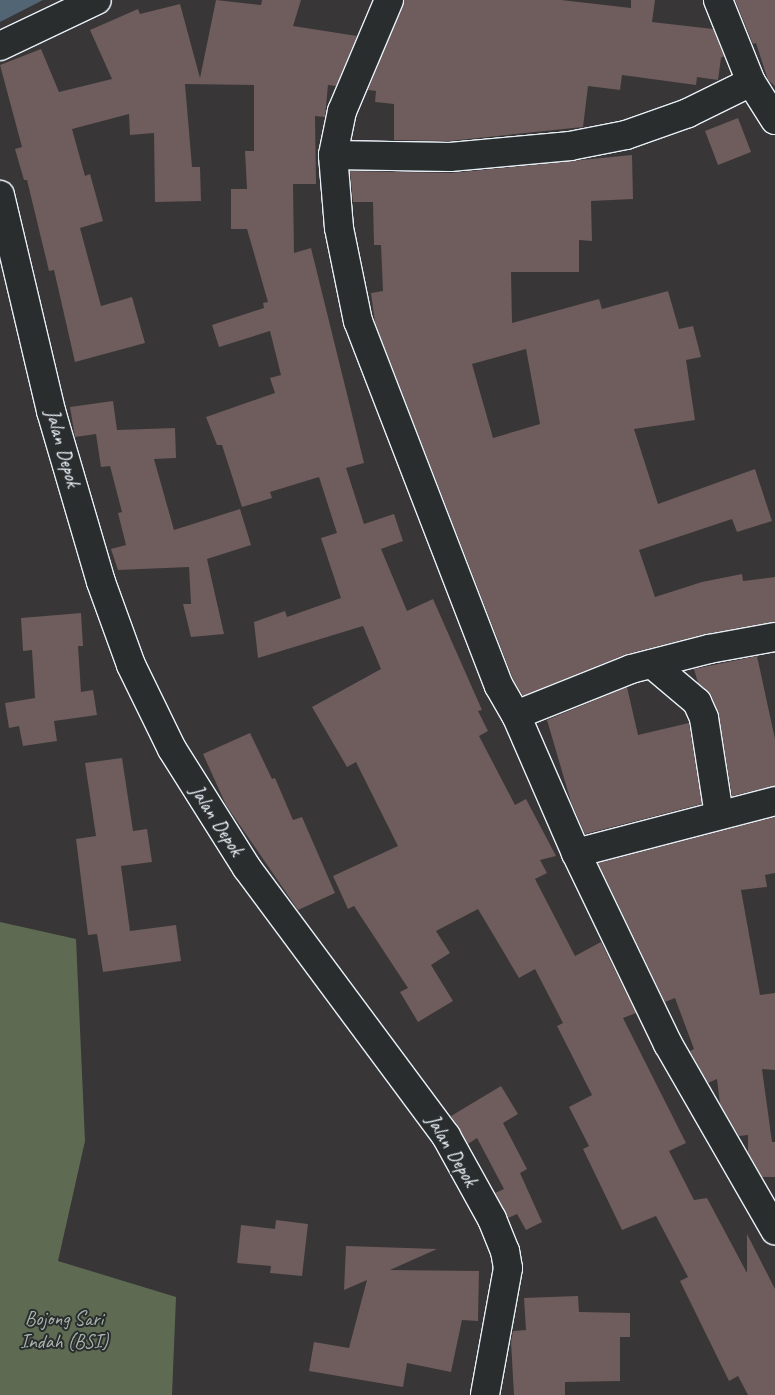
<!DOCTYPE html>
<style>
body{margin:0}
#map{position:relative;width:775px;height:1395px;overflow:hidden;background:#383637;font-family:Caveat,sans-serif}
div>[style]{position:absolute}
.green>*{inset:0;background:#5e6b52}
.water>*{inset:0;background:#526575}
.building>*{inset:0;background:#6f5c5c}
.roads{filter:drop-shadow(1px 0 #e8f1f8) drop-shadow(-1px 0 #e8f1f8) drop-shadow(0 1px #e8f1f8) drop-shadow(0 -1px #e8f1f8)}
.minor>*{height:28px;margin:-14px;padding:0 14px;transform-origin:14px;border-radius:14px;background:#2a2d2e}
span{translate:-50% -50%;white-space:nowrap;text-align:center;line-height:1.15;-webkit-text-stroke:4px #2a2d2e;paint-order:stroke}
.street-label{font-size:20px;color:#e8f1f8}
.park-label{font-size:20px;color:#aab5ad}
</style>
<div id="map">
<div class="green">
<i style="clip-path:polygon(0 922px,76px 939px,85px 1141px,58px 1261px,176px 1297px,172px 1395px,0 1395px)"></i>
</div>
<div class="water">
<i style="clip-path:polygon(0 0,43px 0,0 22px)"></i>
</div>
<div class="building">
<i style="clip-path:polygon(216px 0,261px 5px,262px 0,301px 0,293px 26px,357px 36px,336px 86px,328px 85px,325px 117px,315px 116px,316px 184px,293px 184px,294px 253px,311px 248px,364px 463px,346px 468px,364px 524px,394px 514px,403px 541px,381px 549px,407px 611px,433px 599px,482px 710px,478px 711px,488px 731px,479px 736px,515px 805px,526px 799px,556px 856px,540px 860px,547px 873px,535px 879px,575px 956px,601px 942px,636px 1013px,623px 1018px,686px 1143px,669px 1151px,694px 1200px,707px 1198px,747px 1273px,747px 1234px,775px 1289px,775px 1395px,748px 1395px,738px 1376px,729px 1381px,680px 1281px,688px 1277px,656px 1216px,622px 1230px,583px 1149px,589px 1146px,569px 1107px,592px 1095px,557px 1026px,563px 1023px,535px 969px,519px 978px,478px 909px,436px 931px,450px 953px,431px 965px,453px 1001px,418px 1022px,400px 992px,408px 988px,354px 906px,348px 909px,333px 876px,398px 846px,356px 762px,347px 767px,312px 707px,381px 669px,363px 626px,258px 658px,254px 622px,285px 611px,287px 617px,341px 598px,321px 538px,337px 533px,319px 477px,270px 492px,272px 498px,242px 507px,222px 445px,217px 445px,206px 417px,275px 393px,270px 378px,281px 375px,270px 331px,219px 347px,212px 325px,264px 308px,263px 303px,268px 302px,247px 229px,231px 229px,231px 189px,247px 189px,245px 151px,254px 151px,254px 85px,185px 84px,192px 167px,200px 167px,201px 201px,155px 202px,154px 133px,130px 135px,129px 114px,72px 129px,85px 176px,90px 174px,103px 221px,80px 228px,101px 306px,132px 297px,145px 343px,75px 362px,54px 270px,49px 271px,27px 180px,24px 180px,15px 149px,22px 147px,0 65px,41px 49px,59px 92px,112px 79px,90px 30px,138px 9px,140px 14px,180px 4px,200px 78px)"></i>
<i style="clip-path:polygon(404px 0,561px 0,631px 8px,631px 0,655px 0,652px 22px,713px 29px,724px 56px,721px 58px,718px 80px,697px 77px,696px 85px,622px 75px,620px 90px,588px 86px,583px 127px,449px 141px,394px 140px,394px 104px,375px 102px,376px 91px,368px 90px)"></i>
<i style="clip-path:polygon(735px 0,775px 0,775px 86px,768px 80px,756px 43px,753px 44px)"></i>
<i style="clip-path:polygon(738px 118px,751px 152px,718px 165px,705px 131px)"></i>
<i style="clip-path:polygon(evenodd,632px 155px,633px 199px,591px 201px,592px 241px,579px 240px,579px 272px,511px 272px,512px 323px,599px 299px,602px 309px,668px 291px,679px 329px,693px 326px,701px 357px,686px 360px,695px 420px,634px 429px,658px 504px,755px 469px,772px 521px,737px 532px,732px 519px,639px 550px,655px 597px,702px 582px,742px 574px,743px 581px,775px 577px,775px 622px,706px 634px,627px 654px,523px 696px,513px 679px,375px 323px,371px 293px,383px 291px,381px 245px,374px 245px,373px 202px,353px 202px,350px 171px,451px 173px,632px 155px,526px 349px,540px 424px,493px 438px,472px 364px,526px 349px)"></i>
<i style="clip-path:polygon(113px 401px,117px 430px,175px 428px,176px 458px,154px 459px,174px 530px,240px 509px,251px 545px,207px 559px,224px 634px,191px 637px,183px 604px,191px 604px,189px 567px,118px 570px,111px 549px,126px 545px,118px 513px,122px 512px,110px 466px,101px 467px,96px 434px,75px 437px,70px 407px)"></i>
<i style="clip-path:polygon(81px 613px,83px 646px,78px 646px,81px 692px,93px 690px,97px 715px,54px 721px,57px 741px,23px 746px,19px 726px,9px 728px,5px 703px,35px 698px,32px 650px,23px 651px,21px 618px)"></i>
<i style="clip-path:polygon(757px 656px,775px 739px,775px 786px,732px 796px,718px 712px,711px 695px,698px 683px,694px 669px)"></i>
<i style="clip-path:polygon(627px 687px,638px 735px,689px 723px,702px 804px,585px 834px,571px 802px,547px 720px)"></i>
<i style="clip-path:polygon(250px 733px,272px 779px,275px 778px,293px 820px,302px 817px,335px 893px,298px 910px,226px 805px,203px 754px)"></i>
<i style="clip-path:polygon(122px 758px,133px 831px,147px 829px,152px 862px,121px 866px,130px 931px,176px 925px,181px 961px,103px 972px,97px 934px,88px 935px,76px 839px,96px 836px,85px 763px)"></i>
<i style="clip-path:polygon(775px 817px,775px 873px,765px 875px,767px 887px,741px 890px,760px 995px,775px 993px,775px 1070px,762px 1069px,772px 1142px,775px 1142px,775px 1177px,762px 1177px,748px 1152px,748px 1135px,739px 1136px,720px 1104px,717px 1079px,708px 1083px,690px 1051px,694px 1049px,675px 998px,665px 1002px,598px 863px)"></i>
<i style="clip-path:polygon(501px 1086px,518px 1114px,503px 1123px,527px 1169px,520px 1173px,542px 1222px,526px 1230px,517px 1214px,508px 1218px,495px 1193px,504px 1189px,477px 1138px,468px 1144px,451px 1116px)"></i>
<i style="clip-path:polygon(276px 1220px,308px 1224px,302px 1276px,270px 1273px,271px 1266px,237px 1263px,241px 1225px,275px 1229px)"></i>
<i style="clip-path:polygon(346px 1246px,437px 1249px,390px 1270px,479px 1271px,478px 1321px,462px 1320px,451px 1372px,407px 1363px,403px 1387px,309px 1371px,314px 1342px,349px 1348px,367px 1280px,344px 1290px)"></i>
<i style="clip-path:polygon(578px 1296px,579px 1312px,630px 1313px,630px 1337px,620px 1337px,620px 1381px,565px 1382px,565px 1395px,514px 1395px,511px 1342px,513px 1331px,526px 1330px,524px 1298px)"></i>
</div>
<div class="roads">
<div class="minor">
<i style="left:389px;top:0;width:121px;rotate:112.9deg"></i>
<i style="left:342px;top:111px;width:45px;rotate:101.6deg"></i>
<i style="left:333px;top:155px;width:73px;rotate:85.3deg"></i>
<i style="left:339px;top:228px;width:95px;rotate:78.5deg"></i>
<i style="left:358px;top:321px;width:391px;rotate:68.9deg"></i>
<i style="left:499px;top:686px;width:34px;rotate:60deg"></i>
<i style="left:516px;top:715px;width:150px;rotate:66.5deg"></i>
<i style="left:576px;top:853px;width:212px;rotate:64.3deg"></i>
<i style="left:668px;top:1044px;width:215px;rotate:60.1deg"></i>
<i style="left:718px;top:0;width:88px;rotate:68.1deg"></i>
<i style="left:751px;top:82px;width:45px;rotate:57.7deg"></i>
<i style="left:0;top:46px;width:107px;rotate:-25.4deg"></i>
<i style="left:333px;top:155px;width:117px;rotate:1deg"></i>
<i style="left:450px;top:157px;width:121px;rotate:-5.2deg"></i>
<i style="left:570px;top:146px;width:57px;rotate:-11.1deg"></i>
<i style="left:626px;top:135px;width:66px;rotate:-19.5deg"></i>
<i style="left:688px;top:113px;width:70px;rotate:-26.2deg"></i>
<i style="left:0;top:195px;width:222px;rotate:76.7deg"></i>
<i style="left:51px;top:411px;width:178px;rotate:73.7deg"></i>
<i style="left:101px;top:582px;width:88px;rotate:70.1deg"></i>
<i style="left:131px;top:665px;width:93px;rotate:64deg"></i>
<i style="left:172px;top:749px;width:141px;rotate:57.8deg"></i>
<i style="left:247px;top:868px;width:334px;rotate:53.4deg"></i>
<i style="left:446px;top:1136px;width:95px;rotate:61deg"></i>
<i style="left:492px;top:1219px;width:35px;rotate:68deg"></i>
<i style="left:505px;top:1251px;width:17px;rotate:80deg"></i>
<i style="left:508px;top:1268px;width:129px;rotate:100.3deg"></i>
<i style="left:652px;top:664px;width:59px;rotate:40.2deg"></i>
<i style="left:697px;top:702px;width:17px;rotate:66deg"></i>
<i style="left:704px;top:718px;width:98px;rotate:81.2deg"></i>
<i style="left:516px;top:715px;width:124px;rotate:-21.8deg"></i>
<i style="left:631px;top:669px;width:81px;rotate:-14.4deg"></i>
<i style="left:709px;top:649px;width:67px;rotate:-10.3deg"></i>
<i style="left:576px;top:853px;width:206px;rotate:-14.6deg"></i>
</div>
</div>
<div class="street-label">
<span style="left:63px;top:448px;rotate:74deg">Jalan Depok</span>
<span style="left:217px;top:820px;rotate:57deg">Jalan Depok</span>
<span style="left:452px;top:1150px;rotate:59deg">Jalan Depok</span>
</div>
<div class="park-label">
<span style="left:64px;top:1330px">Bojong Sari<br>Indah (BSI)</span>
</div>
</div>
